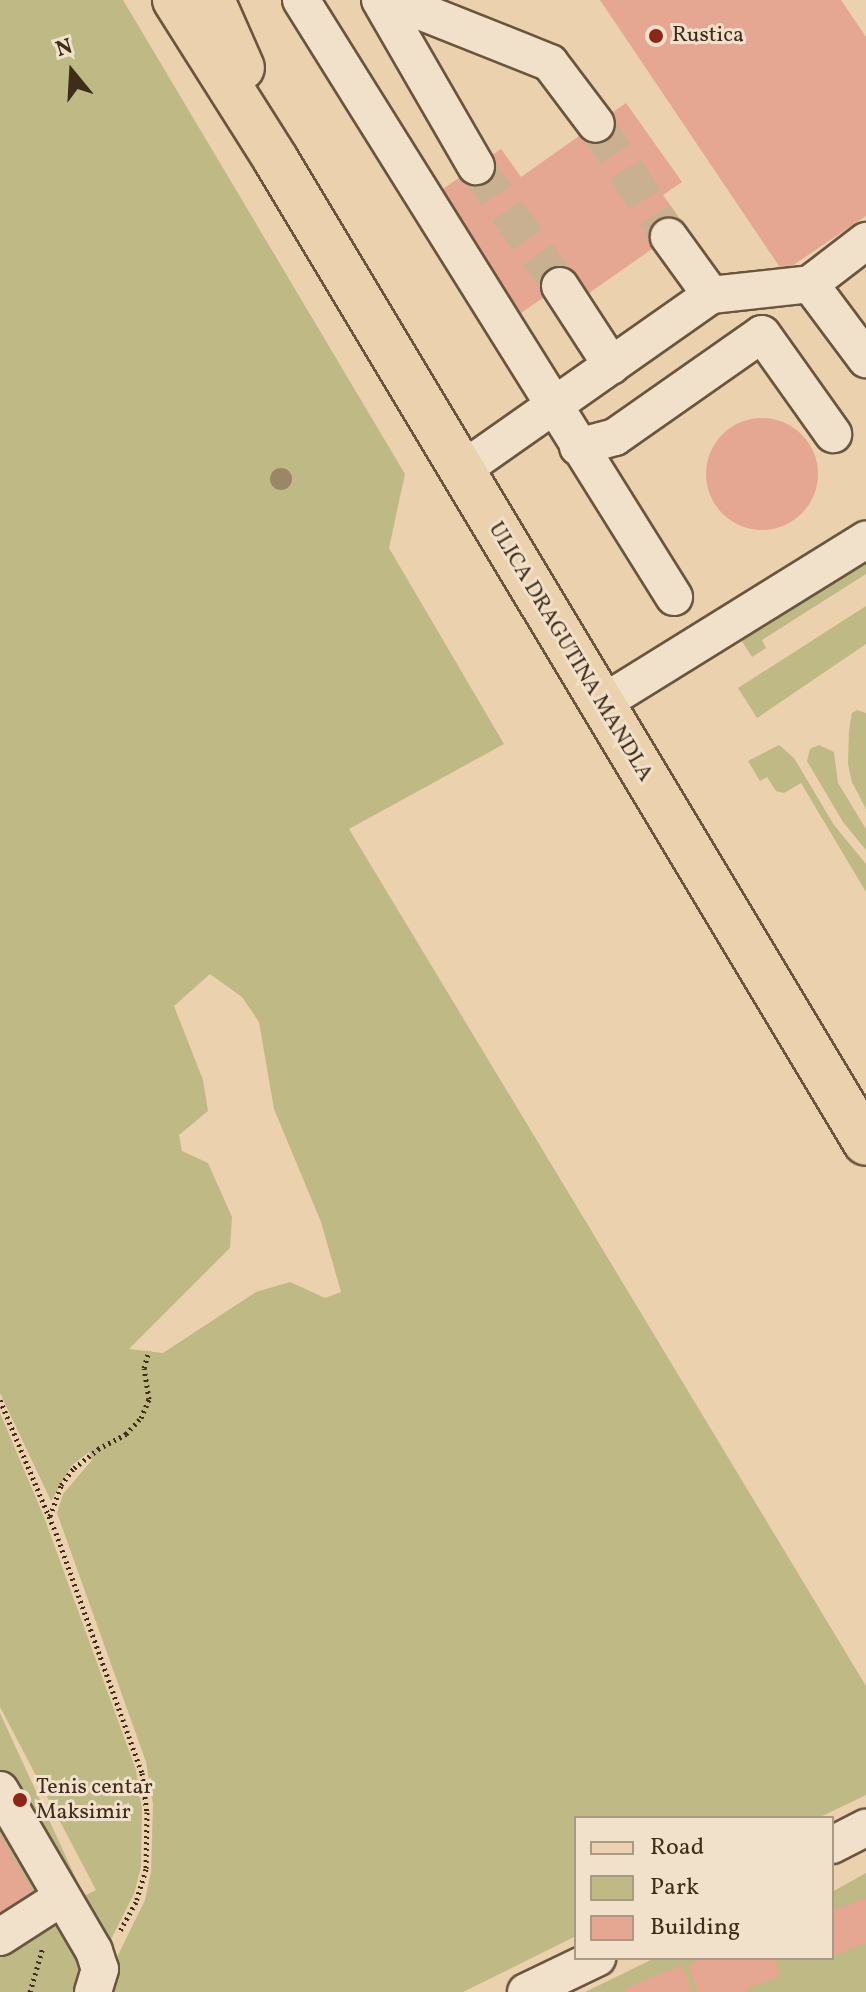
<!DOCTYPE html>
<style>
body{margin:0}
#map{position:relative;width:866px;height:1992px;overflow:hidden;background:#ebd1ad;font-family:Vollkorn,serif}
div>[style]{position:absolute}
.green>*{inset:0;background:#bfb985}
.building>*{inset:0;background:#e5a692}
.round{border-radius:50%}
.minor-tunnel>*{height:36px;margin-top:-18px;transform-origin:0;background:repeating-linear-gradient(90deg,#c9b090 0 36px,transparent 0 54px)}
.path>*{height:5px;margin-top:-2.5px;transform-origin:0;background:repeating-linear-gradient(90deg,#3f2c1a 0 2px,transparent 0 6px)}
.roads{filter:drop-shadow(2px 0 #6a553f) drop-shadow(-2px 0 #6a553f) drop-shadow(0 2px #6a553f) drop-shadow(0 -2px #6a553f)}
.minor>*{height:36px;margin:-18px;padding:0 18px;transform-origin:18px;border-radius:18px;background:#f2e1ca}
.major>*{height:44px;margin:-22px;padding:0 22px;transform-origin:22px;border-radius:22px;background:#ebd1ad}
.trees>*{width:22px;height:22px;margin:-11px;border-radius:50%;background:#9b8668}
.dots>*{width:22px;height:22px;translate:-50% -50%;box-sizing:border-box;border:4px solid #f2e1ca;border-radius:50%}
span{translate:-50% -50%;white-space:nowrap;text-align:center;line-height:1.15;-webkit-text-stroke:6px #f2e1ca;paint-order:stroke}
.poi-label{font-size:22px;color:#3f2c1a}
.left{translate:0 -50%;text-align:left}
.street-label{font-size:22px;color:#3f2c1a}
.legend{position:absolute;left:574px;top:1816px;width:260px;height:144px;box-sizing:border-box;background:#f2e1ca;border:2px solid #aa9984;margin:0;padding:10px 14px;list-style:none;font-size:24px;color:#3f2c1a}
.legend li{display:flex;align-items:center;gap:16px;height:40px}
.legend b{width:40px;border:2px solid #aa9984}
.north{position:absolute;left:32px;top:32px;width:80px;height:80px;-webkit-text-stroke:6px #f2e1ca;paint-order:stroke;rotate:342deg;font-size:22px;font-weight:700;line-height:32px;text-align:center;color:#3f2c1a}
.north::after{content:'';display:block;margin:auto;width:28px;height:36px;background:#3f2c1a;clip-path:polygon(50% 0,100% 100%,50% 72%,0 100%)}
</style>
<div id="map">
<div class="green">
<i style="clip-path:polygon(evenodd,0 0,123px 0,405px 474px,389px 548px,504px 744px,349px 829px,866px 1686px,866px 1795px,818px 1818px,576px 1818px,576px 1936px,463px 1992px,100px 1992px,145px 1900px,151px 1872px,153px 1804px,146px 1762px,57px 1513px,63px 1494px,92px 1460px,89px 1452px,72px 1465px,51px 1501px,0 1393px,0 0,210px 974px,242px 997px,259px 1022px,274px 1109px,321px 1222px,341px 1292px,325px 1298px,290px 1282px,256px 1292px,163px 1353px,129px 1349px,230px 1248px,232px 1217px,208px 1163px,182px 1151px,179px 1135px,208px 1111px,203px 1080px,174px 1006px,210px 974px)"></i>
<i style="clip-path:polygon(866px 557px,866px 574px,762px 640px,766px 648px,752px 657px,739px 637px)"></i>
<i style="clip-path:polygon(866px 606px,866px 644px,757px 718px,738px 688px)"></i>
<i style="clip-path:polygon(857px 710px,866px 713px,866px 809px,852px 782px,848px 764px,849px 730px,852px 713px)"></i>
<i style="clip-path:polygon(779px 745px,794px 758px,834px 825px,866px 864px,866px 892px,801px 783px,784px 793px,776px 791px,767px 777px,760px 781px,748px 761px)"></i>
<i style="clip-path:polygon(819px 745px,834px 752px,838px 783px,866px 829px,866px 850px,843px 822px,807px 761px,810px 749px)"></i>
<i style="clip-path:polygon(0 1413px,44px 1517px,136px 1770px,142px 1809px,141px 1867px,134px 1894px,105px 1951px,96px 1992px,0 1992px,0 1713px,84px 1896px,96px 1890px,0 1707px)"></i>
<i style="clip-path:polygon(866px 1873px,866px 1992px,585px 1992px,655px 1958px,832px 1958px,832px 1892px)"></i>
</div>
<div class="building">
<i style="clip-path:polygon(600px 0,841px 0,866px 37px,866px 216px,783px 272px)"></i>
<i style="clip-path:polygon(626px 103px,682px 182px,663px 195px,685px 226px,582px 298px,569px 280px,521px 313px,437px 193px,501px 149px,521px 177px)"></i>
<i class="round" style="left:706px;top:418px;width:112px;height:112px"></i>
<i style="clip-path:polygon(0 1834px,41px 1905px,0 1928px)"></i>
<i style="clip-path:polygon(866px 1898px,866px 1943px,832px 1956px,832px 1911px)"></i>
<i style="clip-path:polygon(704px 1958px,774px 1958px,781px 1976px,746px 1989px,748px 1992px,698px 1992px,688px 1965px)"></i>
<i style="clip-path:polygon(682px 1965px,693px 1992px,627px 1992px,626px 1988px)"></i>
</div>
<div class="minor-tunnel">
<i style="left:596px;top:124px;width:135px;rotate:57.1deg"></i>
<i style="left:476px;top:166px;width:146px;rotate:55deg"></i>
</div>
<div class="path">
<i style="left:0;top:1400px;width:144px;rotate:67.2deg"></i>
<i style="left:56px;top:1533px;width:255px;rotate:70.3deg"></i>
<i style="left:142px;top:1773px;width:39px;rotate:83deg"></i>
<i style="left:147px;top:1812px;width:57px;rotate:91deg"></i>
<i style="left:146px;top:1869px;width:34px;rotate:107deg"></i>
<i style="left:136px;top:1902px;width:35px;rotate:119deg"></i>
<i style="left:50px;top:1516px;width:33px;rotate:-70deg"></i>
<i style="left:61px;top:1485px;width:21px;rotate:-53deg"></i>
<i style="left:74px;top:1468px;width:31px;rotate:-38deg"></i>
<i style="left:98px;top:1449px;width:32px;rotate:-28deg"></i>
<i style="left:126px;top:1434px;width:22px;rotate:-47deg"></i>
<i style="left:141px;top:1418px;width:21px;rotate:-67deg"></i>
<i style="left:149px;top:1399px;width:31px;rotate:-99deg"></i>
<i style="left:144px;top:1368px;width:18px;rotate:-74deg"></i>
<i style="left:30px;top:1992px;width:47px;rotate:-73.9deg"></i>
</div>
<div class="roads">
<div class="minor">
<i style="left:301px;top:0;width:704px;rotate:58deg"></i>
<i style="left:380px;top:0;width:192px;rotate:60deg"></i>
<i style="left:392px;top:0;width:170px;rotate:21.7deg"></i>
<i style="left:550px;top:63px;width:76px;rotate:53deg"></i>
<i style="left:810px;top:284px;width:94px;rotate:53.3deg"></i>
<i style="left:560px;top:286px;width:95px;rotate:57deg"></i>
<i style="left:711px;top:295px;width:100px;rotate:-6.3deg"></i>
<i style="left:810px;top:284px;width:71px;rotate:-37.5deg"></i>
<i style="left:578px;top:447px;width:38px;rotate:-15deg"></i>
<i style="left:615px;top:437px;width:179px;rotate:-35deg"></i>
<i style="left:762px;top:334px;width:123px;rotate:54.6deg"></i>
<i style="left:462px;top:470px;width:304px;rotate:-35.1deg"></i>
<i style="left:711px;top:295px;width:72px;rotate:-125.9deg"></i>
<i style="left:601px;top:704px;width:312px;rotate:-31.8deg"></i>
<i style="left:0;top:1790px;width:186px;rotate:59.7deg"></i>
<i style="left:94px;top:1951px;width:19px;rotate:72deg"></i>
<i style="left:100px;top:1969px;width:24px;rotate:107deg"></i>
<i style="left:832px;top:1845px;width:38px;rotate:-27deg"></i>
<i style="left:0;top:1937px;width:72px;rotate:-32.6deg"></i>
<i style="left:526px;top:1992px;width:79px;rotate:-25.6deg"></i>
</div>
<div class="major">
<i style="left:175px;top:0;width:189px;rotate:57.7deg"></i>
<i style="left:276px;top:160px;width:1146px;rotate:59.03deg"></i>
<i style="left:212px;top:0;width:74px;rotate:66.2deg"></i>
</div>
</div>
<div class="trees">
<i style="left:281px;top:479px"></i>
</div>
<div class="dots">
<i style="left:656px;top:36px;background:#8f2418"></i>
<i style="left:20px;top:1800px;background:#8f2418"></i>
</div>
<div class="poi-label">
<span class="left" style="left:672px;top:36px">Rustica</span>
<span class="left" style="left:36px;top:1800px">Tenis centar<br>Maksimir</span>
</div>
<div class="street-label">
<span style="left:570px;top:652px;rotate:59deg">ULICA DRAGUTINA MANDLA</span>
</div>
<ul class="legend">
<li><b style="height:10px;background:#ebd1ad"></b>Road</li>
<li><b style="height:22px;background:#bfb985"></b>Park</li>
<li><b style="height:22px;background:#e5a692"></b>Building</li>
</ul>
<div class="north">N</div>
</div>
